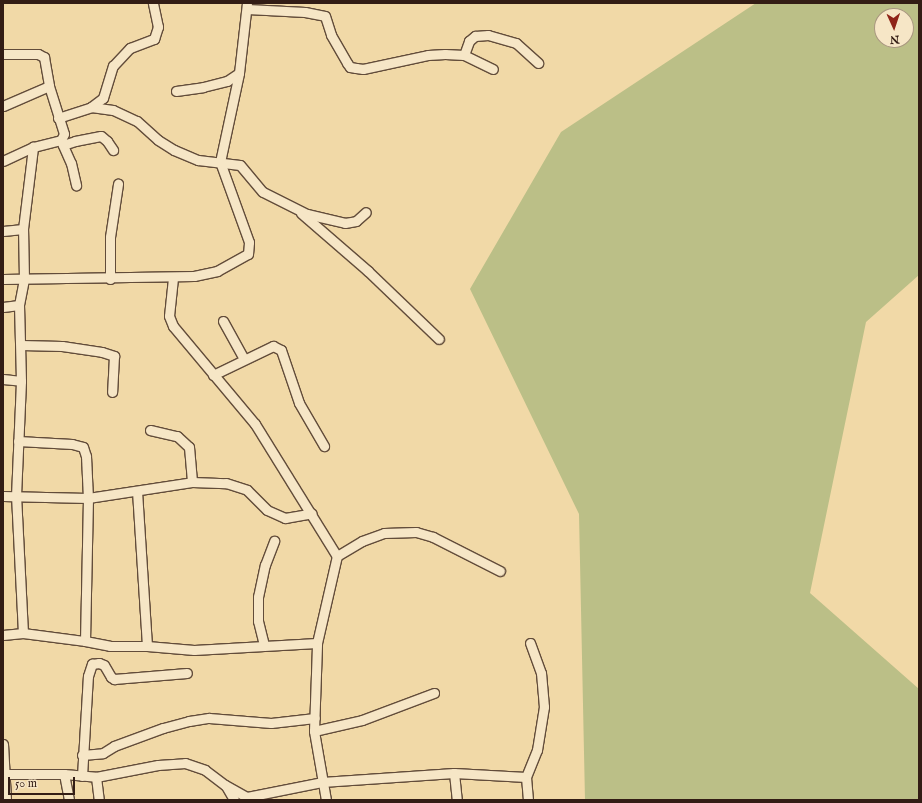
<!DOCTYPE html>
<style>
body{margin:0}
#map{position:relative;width:922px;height:803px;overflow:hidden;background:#f1d9a7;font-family:"IM FELL English",serif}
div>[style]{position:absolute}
.green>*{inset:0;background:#bbbf87}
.roads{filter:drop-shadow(1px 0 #624c3a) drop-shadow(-1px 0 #624c3a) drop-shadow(0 1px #624c3a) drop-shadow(0 -1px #624c3a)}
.minor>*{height:9px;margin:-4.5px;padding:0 4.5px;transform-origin:4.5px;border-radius:4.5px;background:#f6e6c6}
span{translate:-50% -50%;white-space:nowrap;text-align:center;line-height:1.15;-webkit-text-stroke:3px #f6e6c6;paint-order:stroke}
.frame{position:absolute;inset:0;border:4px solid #331d15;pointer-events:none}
.north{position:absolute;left:874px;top:8px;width:40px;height:40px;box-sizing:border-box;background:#f6e6c6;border:1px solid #a8967f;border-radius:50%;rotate:177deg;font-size:11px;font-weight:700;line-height:16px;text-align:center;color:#331d15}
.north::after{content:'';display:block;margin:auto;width:14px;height:18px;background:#8f2418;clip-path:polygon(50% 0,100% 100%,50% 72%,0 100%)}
.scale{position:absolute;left:8px;top:777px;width:67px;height:18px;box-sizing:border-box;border:2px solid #331d15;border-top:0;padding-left:5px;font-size:12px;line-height:14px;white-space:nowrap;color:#331d15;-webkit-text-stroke:3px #f6e6c6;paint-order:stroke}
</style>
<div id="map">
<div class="green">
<i style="clip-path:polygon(evenodd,756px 3px,919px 3px,919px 275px,866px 322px,810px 593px,919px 689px,919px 800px,585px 800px,579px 514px,470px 289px,561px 132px,756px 3px,882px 16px,906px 16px,906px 40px,882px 40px,882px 16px)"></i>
</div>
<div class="roads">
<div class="minor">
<i style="left:247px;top:9px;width:58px;rotate:3deg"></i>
<i style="left:305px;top:12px;width:20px;rotate:11deg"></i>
<i style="left:325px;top:16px;width:20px;rotate:72deg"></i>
<i style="left:331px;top:35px;width:32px;rotate:60deg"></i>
<i style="left:347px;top:63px;width:5px;rotate:53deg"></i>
<i style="left:350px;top:67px;width:6px;rotate:9deg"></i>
<i style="left:356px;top:68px;width:7px;rotate:8deg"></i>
<i style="left:363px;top:69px;width:66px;rotate:-12.2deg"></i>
<i style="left:428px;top:55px;width:17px;rotate:-3deg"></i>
<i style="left:445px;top:54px;width:19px;rotate:3deg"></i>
<i style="left:464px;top:55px;width:32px;rotate:26deg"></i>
<i style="left:3px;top:54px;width:35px"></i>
<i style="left:38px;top:54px;width:7px;rotate:27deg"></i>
<i style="left:44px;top:57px;width:29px;rotate:80deg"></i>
<i style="left:49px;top:86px;width:50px;rotate:72.6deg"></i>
<i style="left:64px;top:134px;width:7px;rotate:117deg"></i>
<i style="left:61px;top:140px;width:29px;rotate:166deg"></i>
<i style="left:33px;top:147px;width:33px;rotate:155deg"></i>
<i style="left:464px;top:55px;width:15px;rotate:-70deg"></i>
<i style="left:469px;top:41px;width:8px;rotate:-40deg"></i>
<i style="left:475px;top:36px;width:13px;rotate:-4deg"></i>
<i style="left:488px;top:35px;width:29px;rotate:16deg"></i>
<i style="left:516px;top:43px;width:30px;rotate:42deg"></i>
<i style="left:176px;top:91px;width:27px;rotate:-8deg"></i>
<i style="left:203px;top:87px;width:25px;rotate:-14deg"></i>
<i style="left:227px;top:81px;width:14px;rotate:-34deg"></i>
<i style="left:3px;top:106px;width:50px;rotate:-23.5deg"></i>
<i style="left:91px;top:107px;width:22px;rotate:8deg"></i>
<i style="left:113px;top:110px;width:26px;rotate:25deg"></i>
<i style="left:137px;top:121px;width:28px;rotate:42deg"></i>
<i style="left:158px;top:140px;width:19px;rotate:32deg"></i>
<i style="left:174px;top:150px;width:26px;rotate:23deg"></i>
<i style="left:198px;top:160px;width:42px;rotate:6.8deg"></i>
<i style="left:240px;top:165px;width:35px;rotate:50deg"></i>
<i style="left:263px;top:192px;width:49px;rotate:26.6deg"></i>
<i style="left:307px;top:214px;width:39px;rotate:13deg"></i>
<i style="left:345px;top:223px;width:11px;rotate:-10deg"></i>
<i style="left:356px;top:221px;width:13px;rotate:-42deg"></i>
<i style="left:58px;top:118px;width:35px;rotate:-18deg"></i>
<i style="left:91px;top:107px;width:15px;rotate:-37deg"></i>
<i style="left:103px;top:98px;width:34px;rotate:-73deg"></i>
<i style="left:113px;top:66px;width:25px;rotate:-47deg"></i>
<i style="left:130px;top:48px;width:26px;rotate:-21deg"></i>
<i style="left:154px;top:39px;width:13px;rotate:-72deg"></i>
<i style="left:158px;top:27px;width:25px;rotate:-102deg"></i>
<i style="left:61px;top:141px;width:24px;rotate:66deg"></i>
<i style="left:71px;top:163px;width:23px;rotate:77deg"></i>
<i style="left:63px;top:145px;width:13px;rotate:-18deg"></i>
<i style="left:75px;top:141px;width:26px;rotate:-11deg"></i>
<i style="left:101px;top:136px;width:8px;rotate:40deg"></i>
<i style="left:107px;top:141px;width:11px;rotate:56deg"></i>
<i style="left:301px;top:213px;width:89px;rotate:40.9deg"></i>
<i style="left:368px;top:271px;width:98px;rotate:43.8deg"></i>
<i style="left:3px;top:231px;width:20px;rotate:-6deg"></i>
<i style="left:173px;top:278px;width:38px;rotate:96deg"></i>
<i style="left:169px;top:316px;width:11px;rotate:68deg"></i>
<i style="left:173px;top:326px;width:128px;rotate:50.1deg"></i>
<i style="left:255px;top:424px;width:155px;rotate:58.2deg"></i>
<i style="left:3px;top:279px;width:191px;rotate:-0.9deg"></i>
<i style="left:194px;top:276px;width:24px;rotate:-12deg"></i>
<i style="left:217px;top:271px;width:35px;rotate:-29deg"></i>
<i style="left:248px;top:254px;width:12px;rotate:-85deg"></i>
<i style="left:249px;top:242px;width:85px;rotate:-109.9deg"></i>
<i style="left:220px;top:162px;width:91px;rotate:-77.9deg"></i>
<i style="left:239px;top:73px;width:70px;rotate:-83.5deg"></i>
<i style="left:110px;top:279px;width:42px;rotate:-90deg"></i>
<i style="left:110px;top:237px;width:54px;rotate:-81.4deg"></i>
<i style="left:3px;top:307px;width:16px;rotate:-7deg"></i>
<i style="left:223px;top:321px;width:43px;rotate:61.1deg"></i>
<i style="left:21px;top:345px;width:41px;rotate:1.4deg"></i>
<i style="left:62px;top:346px;width:40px;rotate:8.5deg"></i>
<i style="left:102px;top:352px;width:13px;rotate:18deg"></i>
<i style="left:114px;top:356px;width:36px;rotate:93deg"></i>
<i style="left:213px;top:375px;width:67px;rotate:-25.8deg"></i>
<i style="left:273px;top:346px;width:9px;rotate:27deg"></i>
<i style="left:281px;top:350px;width:56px;rotate:71.2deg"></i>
<i style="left:299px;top:403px;width:50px;rotate:59.8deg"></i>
<i style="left:3px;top:379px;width:18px;rotate:6deg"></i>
<i style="left:150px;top:430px;width:28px;rotate:13deg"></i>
<i style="left:177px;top:436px;width:16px;rotate:43deg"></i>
<i style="left:189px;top:447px;width:35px;rotate:85deg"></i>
<i style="left:18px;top:441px;width:54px;rotate:3.2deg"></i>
<i style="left:72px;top:444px;width:11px;rotate:15deg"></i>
<i style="left:83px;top:447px;width:9px;rotate:72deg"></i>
<i style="left:86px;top:456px;width:42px;rotate:87.3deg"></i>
<i style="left:88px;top:498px;width:143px;rotate:91.2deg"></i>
<i style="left:137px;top:491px;width:155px;rotate:86.3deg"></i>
<i style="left:3px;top:496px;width:85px;rotate:1.3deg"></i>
<i style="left:88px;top:498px;width:105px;rotate:-8.7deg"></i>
<i style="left:192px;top:482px;width:34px;rotate:2deg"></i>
<i style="left:226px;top:483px;width:22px;rotate:18deg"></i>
<i style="left:247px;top:490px;width:28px;rotate:45deg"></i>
<i style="left:267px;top:510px;width:20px;rotate:24deg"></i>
<i style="left:285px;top:518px;width:27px;rotate:-10deg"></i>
<i style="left:23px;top:633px;width:137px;rotate:-92.9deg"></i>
<i style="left:16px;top:496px;width:115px;rotate:-87.5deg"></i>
<i style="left:21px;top:381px;width:76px;rotate:-91.5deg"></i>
<i style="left:19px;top:305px;width:26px;rotate:-79deg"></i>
<i style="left:24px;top:279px;width:50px;rotate:-91.1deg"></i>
<i style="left:23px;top:229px;width:83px;rotate:-83deg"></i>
<i style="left:3px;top:635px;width:20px;rotate:-6deg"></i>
<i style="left:23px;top:633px;width:63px;rotate:7.4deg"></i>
<i style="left:85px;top:641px;width:25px;rotate:11deg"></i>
<i style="left:110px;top:646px;width:37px"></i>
<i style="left:147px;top:646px;width:47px;rotate:4.9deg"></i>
<i style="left:194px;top:650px;width:123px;rotate:-3.3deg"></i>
<i style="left:264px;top:645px;width:25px;rotate:-104deg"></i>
<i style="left:258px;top:621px;width:24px;rotate:-90deg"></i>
<i style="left:258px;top:597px;width:33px;rotate:-78deg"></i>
<i style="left:265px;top:565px;width:26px;rotate:-69deg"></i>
<i style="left:314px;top:731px;width:49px;rotate:-12.9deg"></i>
<i style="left:362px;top:720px;width:77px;rotate:-20.6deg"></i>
<i style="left:3px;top:744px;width:56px;rotate:86.9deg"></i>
<i style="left:82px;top:755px;width:21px;rotate:-5deg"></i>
<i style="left:103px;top:753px;width:13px;rotate:-32deg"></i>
<i style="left:114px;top:746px;width:52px;rotate:-20.2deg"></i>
<i style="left:163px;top:728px;width:27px;rotate:-15deg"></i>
<i style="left:189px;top:721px;width:20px;rotate:-9deg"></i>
<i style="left:209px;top:718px;width:62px;rotate:4.6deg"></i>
<i style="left:271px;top:723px;width:44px;rotate:-6.5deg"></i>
<i style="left:454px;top:773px;width:27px;rotate:84deg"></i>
<i style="left:3px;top:774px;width:61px"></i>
<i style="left:64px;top:774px;width:32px;rotate:5deg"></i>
<i style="left:96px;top:777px;width:63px;rotate:-11deg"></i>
<i style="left:158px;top:765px;width:27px;rotate:-4deg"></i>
<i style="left:185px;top:763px;width:21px;rotate:19deg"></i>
<i style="left:205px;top:770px;width:25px;rotate:37deg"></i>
<i style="left:225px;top:785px;width:25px;rotate:29deg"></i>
<i style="left:247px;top:797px;width:76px;rotate:-11.3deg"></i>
<i style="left:322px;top:782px;width:132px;rotate:-3.9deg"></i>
<i style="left:454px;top:773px;width:72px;rotate:3.2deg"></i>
<i style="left:64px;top:774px;width:26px;rotate:79deg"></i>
<i style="left:82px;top:776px;width:100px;rotate:-86.6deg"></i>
<i style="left:88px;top:676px;width:13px;rotate:-72deg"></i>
<i style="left:92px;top:664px;width:7px;rotate:-8deg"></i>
<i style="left:99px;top:663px;width:5px;rotate:22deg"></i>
<i style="left:104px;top:665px;width:14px;rotate:60deg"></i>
<i style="left:111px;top:677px;width:4px;rotate:34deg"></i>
<i style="left:114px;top:679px;width:73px;rotate:-4.7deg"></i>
<i style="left:96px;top:777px;width:23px;rotate:83deg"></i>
<i style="left:226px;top:786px;width:16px;rotate:60deg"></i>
<i style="left:326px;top:800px;width:70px;rotate:-99.9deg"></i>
<i style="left:314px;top:731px;width:88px;rotate:-88deg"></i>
<i style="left:317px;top:643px;width:89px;rotate:-77.1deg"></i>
<i style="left:337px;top:556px;width:29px;rotate:-31deg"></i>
<i style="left:362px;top:541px;width:23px;rotate:-20deg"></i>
<i style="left:384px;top:533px;width:32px;rotate:-2deg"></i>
<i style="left:416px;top:532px;width:18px;rotate:16deg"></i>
<i style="left:433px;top:537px;width:75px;rotate:26.9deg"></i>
<i style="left:528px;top:800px;width:23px;rotate:-95deg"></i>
<i style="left:526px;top:777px;width:29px;rotate:-68deg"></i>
<i style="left:537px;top:750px;width:44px;rotate:-80.8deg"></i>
<i style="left:544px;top:707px;width:34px;rotate:-95deg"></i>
<i style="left:541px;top:673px;width:32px;rotate:-110deg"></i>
</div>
</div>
<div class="frame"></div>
<div class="north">N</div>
<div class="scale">50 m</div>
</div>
